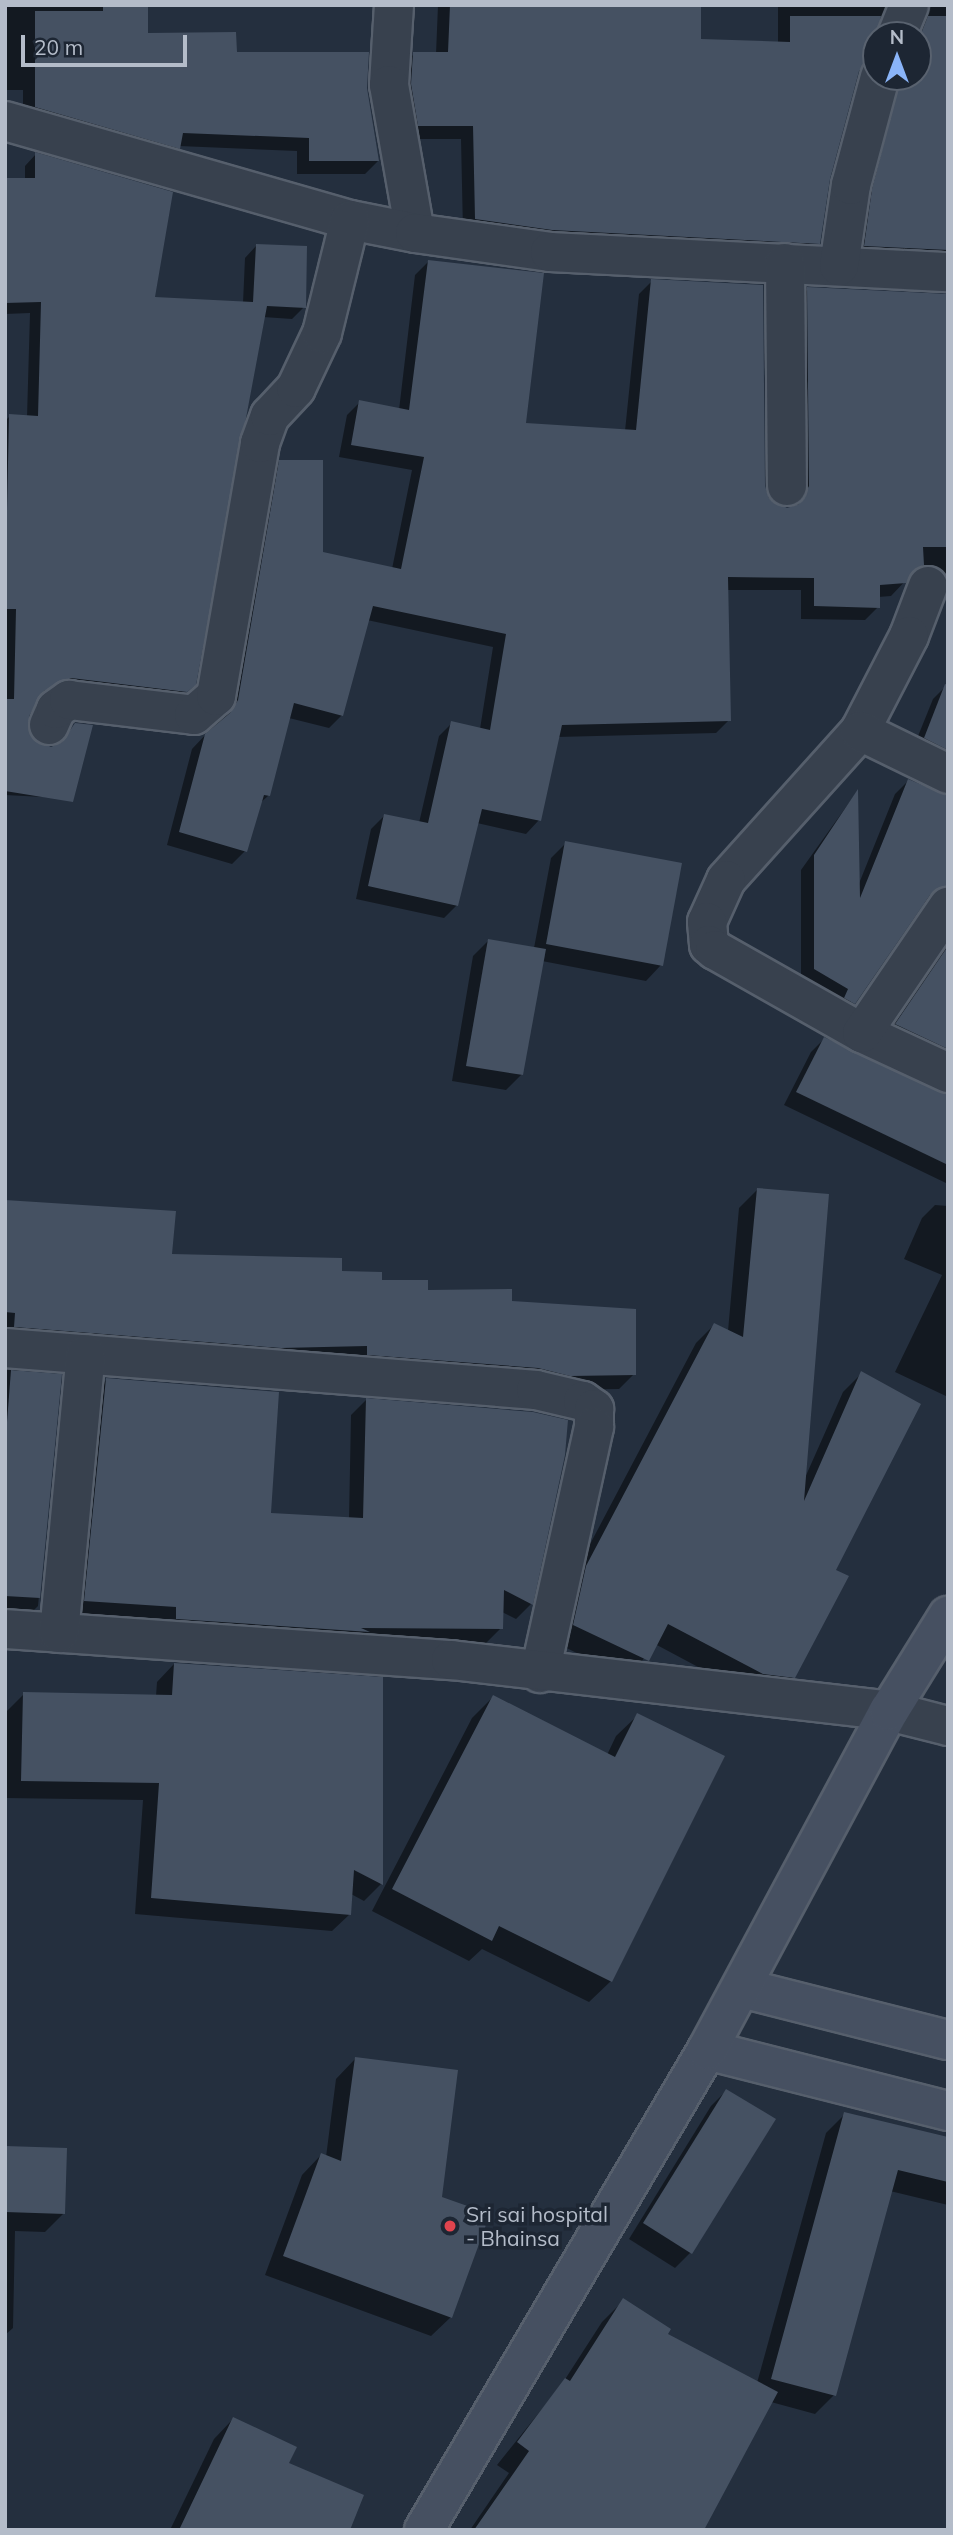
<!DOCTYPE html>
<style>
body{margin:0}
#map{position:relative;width:953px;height:2535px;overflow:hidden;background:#242f3e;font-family:Mulish,sans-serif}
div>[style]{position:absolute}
.shadow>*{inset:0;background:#0007}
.building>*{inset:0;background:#455162}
.roads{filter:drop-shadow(2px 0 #565f6c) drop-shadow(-2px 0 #565f6c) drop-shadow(0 2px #565f6c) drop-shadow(0 -2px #565f6c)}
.street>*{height:38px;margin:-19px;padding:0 19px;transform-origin:19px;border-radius:19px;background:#38414e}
.secondary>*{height:38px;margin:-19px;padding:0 19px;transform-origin:19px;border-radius:19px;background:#465061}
.dots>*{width:19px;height:19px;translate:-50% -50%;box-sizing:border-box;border:4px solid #1d2633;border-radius:50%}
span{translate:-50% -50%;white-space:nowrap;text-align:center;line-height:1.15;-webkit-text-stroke:7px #1d2633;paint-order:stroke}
.poi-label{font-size:21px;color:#b4bcc9}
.left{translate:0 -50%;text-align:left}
.frame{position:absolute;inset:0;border:7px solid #b4bcc9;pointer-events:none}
.north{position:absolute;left:862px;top:21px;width:70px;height:70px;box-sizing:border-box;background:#1d2633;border:2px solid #59626f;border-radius:50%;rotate:0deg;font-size:19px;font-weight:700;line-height:28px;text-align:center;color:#b4bcc9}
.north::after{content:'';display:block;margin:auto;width:24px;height:32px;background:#8ab4f8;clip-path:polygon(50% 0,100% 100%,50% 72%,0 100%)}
.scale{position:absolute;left:21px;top:35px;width:166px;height:32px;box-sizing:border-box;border:4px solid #b4bcc9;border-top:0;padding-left:9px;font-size:21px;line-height:24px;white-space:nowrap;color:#b4bcc9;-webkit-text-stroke:5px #1d2633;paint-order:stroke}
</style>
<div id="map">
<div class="shadow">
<i style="clip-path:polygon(5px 5px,146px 5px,146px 35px,366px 89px,378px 161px,365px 174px,297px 174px,297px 151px,179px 146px,166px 161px,23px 120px,23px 90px,5px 90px)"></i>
<i style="clip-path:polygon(438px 5px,699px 5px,699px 41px,778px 43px,778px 5px,887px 5px,873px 37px,876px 72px,857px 71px,828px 179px,819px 243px,805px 256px,463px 232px,461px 139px,406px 139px,401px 67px,414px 54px,436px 54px)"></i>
<i style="clip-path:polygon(910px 5px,946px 5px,948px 12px,948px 270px,852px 258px,884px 77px,918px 77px,918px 35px,912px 35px)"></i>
<i style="clip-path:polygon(36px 154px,153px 299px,243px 303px,245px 258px,256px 246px,304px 307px,292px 319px,263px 317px,194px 684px,182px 696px,58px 689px,37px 699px,27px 716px,29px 739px,51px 749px,75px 725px,63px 798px,5px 795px,5px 421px,10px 416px,27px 417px,30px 313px,5px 314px,5px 180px,25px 179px,25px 166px)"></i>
<i style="clip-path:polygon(428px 262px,524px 425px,625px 431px,639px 294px,652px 281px,775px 506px,787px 510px,793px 506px,795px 302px,808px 289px,948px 296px,948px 592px,936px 593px,923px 578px,909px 577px,891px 596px,878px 597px,878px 607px,865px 620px,801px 619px,801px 590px,727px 590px,729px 720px,716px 733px,557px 737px,539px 820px,526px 834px,477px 823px,457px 905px,444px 918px,356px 899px,371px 829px,384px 816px,419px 823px,439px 736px,452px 723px,480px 729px,493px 647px,367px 620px,342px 715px,329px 728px,289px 718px,268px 796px,259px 804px,245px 851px,232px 864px,167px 845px,192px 749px,225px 714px,267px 475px,280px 462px,322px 554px,392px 569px,412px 470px,339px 457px,347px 415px,360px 402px,399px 410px,415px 275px)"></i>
<i style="clip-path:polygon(946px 686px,948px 686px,948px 771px,912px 751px,933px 699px)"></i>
<i style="clip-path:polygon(908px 781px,948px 797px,948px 905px,935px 897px,922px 904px,841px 1016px,801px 982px,801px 870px,856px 793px,858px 886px,895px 794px)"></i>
<i style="clip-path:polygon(566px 843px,661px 965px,646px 981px,542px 961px,522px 1074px,506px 1090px,452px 1081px,473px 956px,489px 940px,534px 948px,551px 858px)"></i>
<i style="clip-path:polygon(948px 943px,948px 1069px,883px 1037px)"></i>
<i style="clip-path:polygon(824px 1039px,938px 1095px,948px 1094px,948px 1184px,784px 1105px,811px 1052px)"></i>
<i style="clip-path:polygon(757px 1190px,804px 1480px,843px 1392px,861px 1374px,834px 1571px,793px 1677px,775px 1695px,745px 1692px,655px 1644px,629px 1678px,556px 1643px,568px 1586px,696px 1343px,714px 1325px,728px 1331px,739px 1208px)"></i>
<i style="clip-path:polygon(5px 1202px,174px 1212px,171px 1256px,340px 1272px,426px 1292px,510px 1303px,634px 1374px,619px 1389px,555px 1390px,5px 1344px)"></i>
<i style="clip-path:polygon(935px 1205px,948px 1206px,948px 1397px,895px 1372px,942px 1275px,904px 1259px,922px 1218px)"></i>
<i style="clip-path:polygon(5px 1369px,60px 1376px,38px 1606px,23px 1621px,5px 1620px)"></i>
<i style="clip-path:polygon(106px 1380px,270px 1515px,349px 1519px,351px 1415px,366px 1400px,564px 1455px,531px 1604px,516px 1619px,502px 1612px,501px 1628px,486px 1643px,358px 1642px,70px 1616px,91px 1395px)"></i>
<i style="clip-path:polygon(174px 1664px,381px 1884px,364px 1901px,351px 1894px,350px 1914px,332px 1931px,135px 1914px,143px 1800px,5px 1798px,7px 1711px,24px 1694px,156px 1696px,157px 1682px)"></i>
<i style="clip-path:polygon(493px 1697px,607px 1755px,616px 1736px,638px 1715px,611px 1981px,589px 2002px,482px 1949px,469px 1961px,372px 1911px,472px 1718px)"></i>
<i style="clip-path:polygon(355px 2059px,440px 2198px,451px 2317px,431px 2336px,265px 2275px,302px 2175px,321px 2155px,326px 2157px,336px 2079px)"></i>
<i style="clip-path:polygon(726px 2091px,690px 2253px,675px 2268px,629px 2239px,711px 2106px)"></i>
<i style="clip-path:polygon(845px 2114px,948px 2139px,948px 2205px,890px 2191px,834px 2395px,815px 2414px,771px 2402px,559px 2530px,470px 2530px,509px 2473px,497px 2465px,562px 2384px,602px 2322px,624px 2300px,665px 2334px,757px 2383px,826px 2133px)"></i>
<i style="clip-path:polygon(5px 2147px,64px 2213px,45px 2232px,15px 2231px,13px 2328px,5px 2335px)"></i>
<i style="clip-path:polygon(233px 2419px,287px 2464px,348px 2530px,170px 2530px,214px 2439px)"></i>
</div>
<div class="building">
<i style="clip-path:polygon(103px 5px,148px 5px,148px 33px,236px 32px,237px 52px,369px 52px,367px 88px,379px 161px,309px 161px,309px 138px,183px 133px,180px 149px,35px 107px,35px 11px,103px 11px)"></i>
<i style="clip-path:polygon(450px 5px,701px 5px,701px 39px,790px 42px,790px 16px,881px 16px,876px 56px,859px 71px,830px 179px,820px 244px,552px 230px,475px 219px,473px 126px,418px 126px,411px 84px,413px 52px,448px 52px)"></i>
<i style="clip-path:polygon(928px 16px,948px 16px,948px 250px,864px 246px,872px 189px,901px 77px,918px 77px,918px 41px)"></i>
<i style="clip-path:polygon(35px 152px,173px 192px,155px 297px,253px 302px,256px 244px,307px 246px,306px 308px,267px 306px,196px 685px,187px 692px,71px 678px,44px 691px,29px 716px,31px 737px,51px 747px,62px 742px,75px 723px,93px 725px,73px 802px,5px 791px,5px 699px,14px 699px,16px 609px,5px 609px,9px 414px,38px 416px,41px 302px,5px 303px,5px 178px,35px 178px)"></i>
<i style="clip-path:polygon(428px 260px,544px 273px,526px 423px,636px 430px,651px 279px,763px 285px,765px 486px,769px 498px,787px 508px,799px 504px,809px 486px,807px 287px,948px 294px,948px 547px,923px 547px,924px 565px,914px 570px,906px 583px,880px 585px,880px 608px,814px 606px,814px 578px,728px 577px,731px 721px,562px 725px,541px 821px,482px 809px,458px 906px,368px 886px,384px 814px,428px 823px,451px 721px,490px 730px,506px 634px,373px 606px,343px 716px,294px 703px,270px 796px,264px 795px,247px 852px,179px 832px,205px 734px,230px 713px,238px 700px,279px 460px,323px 460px,323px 552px,401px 569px,424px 457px,351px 445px,359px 400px,409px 410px)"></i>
<i style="clip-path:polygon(945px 684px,948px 685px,948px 750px,924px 738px)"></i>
<i style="clip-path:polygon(908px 779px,948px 796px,948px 885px,930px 895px,855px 1004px,844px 998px,848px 989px,814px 969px,814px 855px,858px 789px,860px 898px)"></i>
<i style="clip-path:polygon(565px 841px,682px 863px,663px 966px,546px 944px)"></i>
<i style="clip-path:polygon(488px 939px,546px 949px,523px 1075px,466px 1066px)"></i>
<i style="clip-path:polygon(948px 946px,948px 1049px,895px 1024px)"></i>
<i style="clip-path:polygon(824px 1037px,948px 1095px,948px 1165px,796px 1092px)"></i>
<i style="clip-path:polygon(757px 1188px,829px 1194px,804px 1501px,861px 1371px,921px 1404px,836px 1570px,849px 1576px,795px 1678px,763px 1674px,668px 1624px,649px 1661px,573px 1625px,586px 1566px,714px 1323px,743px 1337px)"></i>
<i style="clip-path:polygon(5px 1200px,176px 1211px,172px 1254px,342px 1258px,342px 1271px,382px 1272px,382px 1280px,428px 1280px,428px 1290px,512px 1289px,512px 1301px,636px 1309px,636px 1375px,570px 1376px,538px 1368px,367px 1355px,367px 1346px,281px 1348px,14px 1327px,15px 1313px,5px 1312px)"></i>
<i style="clip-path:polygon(11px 1370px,62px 1374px,40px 1598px,5px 1596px,5px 1448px)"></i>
<i style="clip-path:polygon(106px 1378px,279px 1392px,271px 1513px,363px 1518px,366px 1398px,533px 1412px,568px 1420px,565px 1455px,533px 1605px,504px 1590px,503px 1629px,361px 1628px,370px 1632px,176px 1619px,176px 1607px,84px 1601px)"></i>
<i style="clip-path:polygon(174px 1663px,383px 1677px,383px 1885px,354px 1870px,351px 1915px,151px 1898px,159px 1783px,21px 1781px,23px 1692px,172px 1695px)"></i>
<i style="clip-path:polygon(493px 1695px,615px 1757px,637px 1713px,725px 1756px,612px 1982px,499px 1926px,492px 1941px,392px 1889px)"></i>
<i style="clip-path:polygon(355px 2057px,458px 2070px,442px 2197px,490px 2214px,452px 2318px,283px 2256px,321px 2153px,341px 2161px)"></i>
<i style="clip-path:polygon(726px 2089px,776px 2119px,692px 2254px,643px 2223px)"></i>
<i style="clip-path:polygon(844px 2112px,948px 2137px,948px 2182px,898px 2170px,836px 2396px,771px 2379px)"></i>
<i style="clip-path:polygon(5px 2146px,67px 2148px,65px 2214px,5px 2212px)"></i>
<i style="clip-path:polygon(623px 2298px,671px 2329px,668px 2334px,778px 2392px,704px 2530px,474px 2530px,529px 2451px,517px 2442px,565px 2378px,570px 2381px)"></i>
<i style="clip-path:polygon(233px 2417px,297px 2447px,289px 2463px,364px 2495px,350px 2530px,179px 2530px)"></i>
</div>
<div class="roads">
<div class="street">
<i style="left:394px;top:5px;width:80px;rotate:93.6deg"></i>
<i style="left:389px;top:85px;width:150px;rotate:80deg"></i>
<i style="left:897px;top:35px;width:32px;rotate:-68deg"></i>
<i style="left:5px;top:121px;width:359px;rotate:16deg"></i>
<i style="left:350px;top:220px;width:66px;rotate:11.3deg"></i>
<i style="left:415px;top:233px;width:136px;rotate:8deg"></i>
<i style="left:550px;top:252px;width:399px;rotate:2.9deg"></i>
<i style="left:785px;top:263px;width:223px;rotate:89.5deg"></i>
<i style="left:839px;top:266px;width:82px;rotate:-81.6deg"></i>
<i style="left:851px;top:185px;width:112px;rotate:-75deg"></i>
<i style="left:928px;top:586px;width:53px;rotate:110.8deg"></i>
<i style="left:909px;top:636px;width:107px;rotate:117.3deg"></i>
<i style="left:860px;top:731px;width:200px;rotate:132deg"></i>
<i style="left:726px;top:880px;width:46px;rotate:114.3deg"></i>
<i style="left:707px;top:922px;width:23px;rotate:85deg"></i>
<i style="left:709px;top:945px;width:8px;rotate:40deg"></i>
<i style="left:715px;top:950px;width:169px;rotate:29.5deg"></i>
<i style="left:862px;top:1033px;width:95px;rotate:24.9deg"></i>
<i style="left:49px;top:725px;width:17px;rotate:-66deg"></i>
<i style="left:56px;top:709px;width:16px;rotate:-35deg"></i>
<i style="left:69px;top:700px;width:126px;rotate:6.8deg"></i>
<i style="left:194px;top:715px;width:29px;rotate:-41deg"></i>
<i style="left:216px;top:696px;width:257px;rotate:-80.1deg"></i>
<i style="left:260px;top:443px;width:29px;rotate:-70deg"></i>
<i style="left:270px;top:416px;width:38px;rotate:-47deg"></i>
<i style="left:296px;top:388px;width:61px;rotate:-64.7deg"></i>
<i style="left:322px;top:333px;width:116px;rotate:-76.1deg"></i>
<i style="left:860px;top:731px;width:98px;rotate:26deg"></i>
<i style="left:862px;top:1033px;width:153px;rotate:-55.7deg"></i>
<i style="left:5px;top:1348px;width:533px;rotate:4.52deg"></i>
<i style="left:536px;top:1390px;width:48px;rotate:13.2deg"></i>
<i style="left:583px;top:1401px;width:14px;rotate:36deg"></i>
<i style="left:594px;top:1409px;width:18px;rotate:90deg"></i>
<i style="left:594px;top:1427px;width:252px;rotate:102.4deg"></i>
<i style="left:5px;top:1629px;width:447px;rotate:4deg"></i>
<i style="left:451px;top:1660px;width:441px;rotate:6.6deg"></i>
<i style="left:889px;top:1711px;width:61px;rotate:14.3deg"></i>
<i style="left:59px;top:1633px;width:280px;rotate:-84.5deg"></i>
</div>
<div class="secondary">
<i style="left:742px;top:1988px;width:212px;rotate:14.2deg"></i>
<i style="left:707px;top:2050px;width:249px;rotate:14.2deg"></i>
<i style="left:424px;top:2530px;width:557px;rotate:-59.48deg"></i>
<i style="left:707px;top:2050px;width:385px;rotate:-61.8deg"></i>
<i style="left:889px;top:1711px;width:112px;rotate:-58.2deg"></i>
</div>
</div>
<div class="dots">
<i style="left:450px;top:2226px;background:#e0444e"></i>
</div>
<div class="poi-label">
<span class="left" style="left:466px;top:2226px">Sri sai hospital<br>- Bhainsa</span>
</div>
<div class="frame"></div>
<div class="north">N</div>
<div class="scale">20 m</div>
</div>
